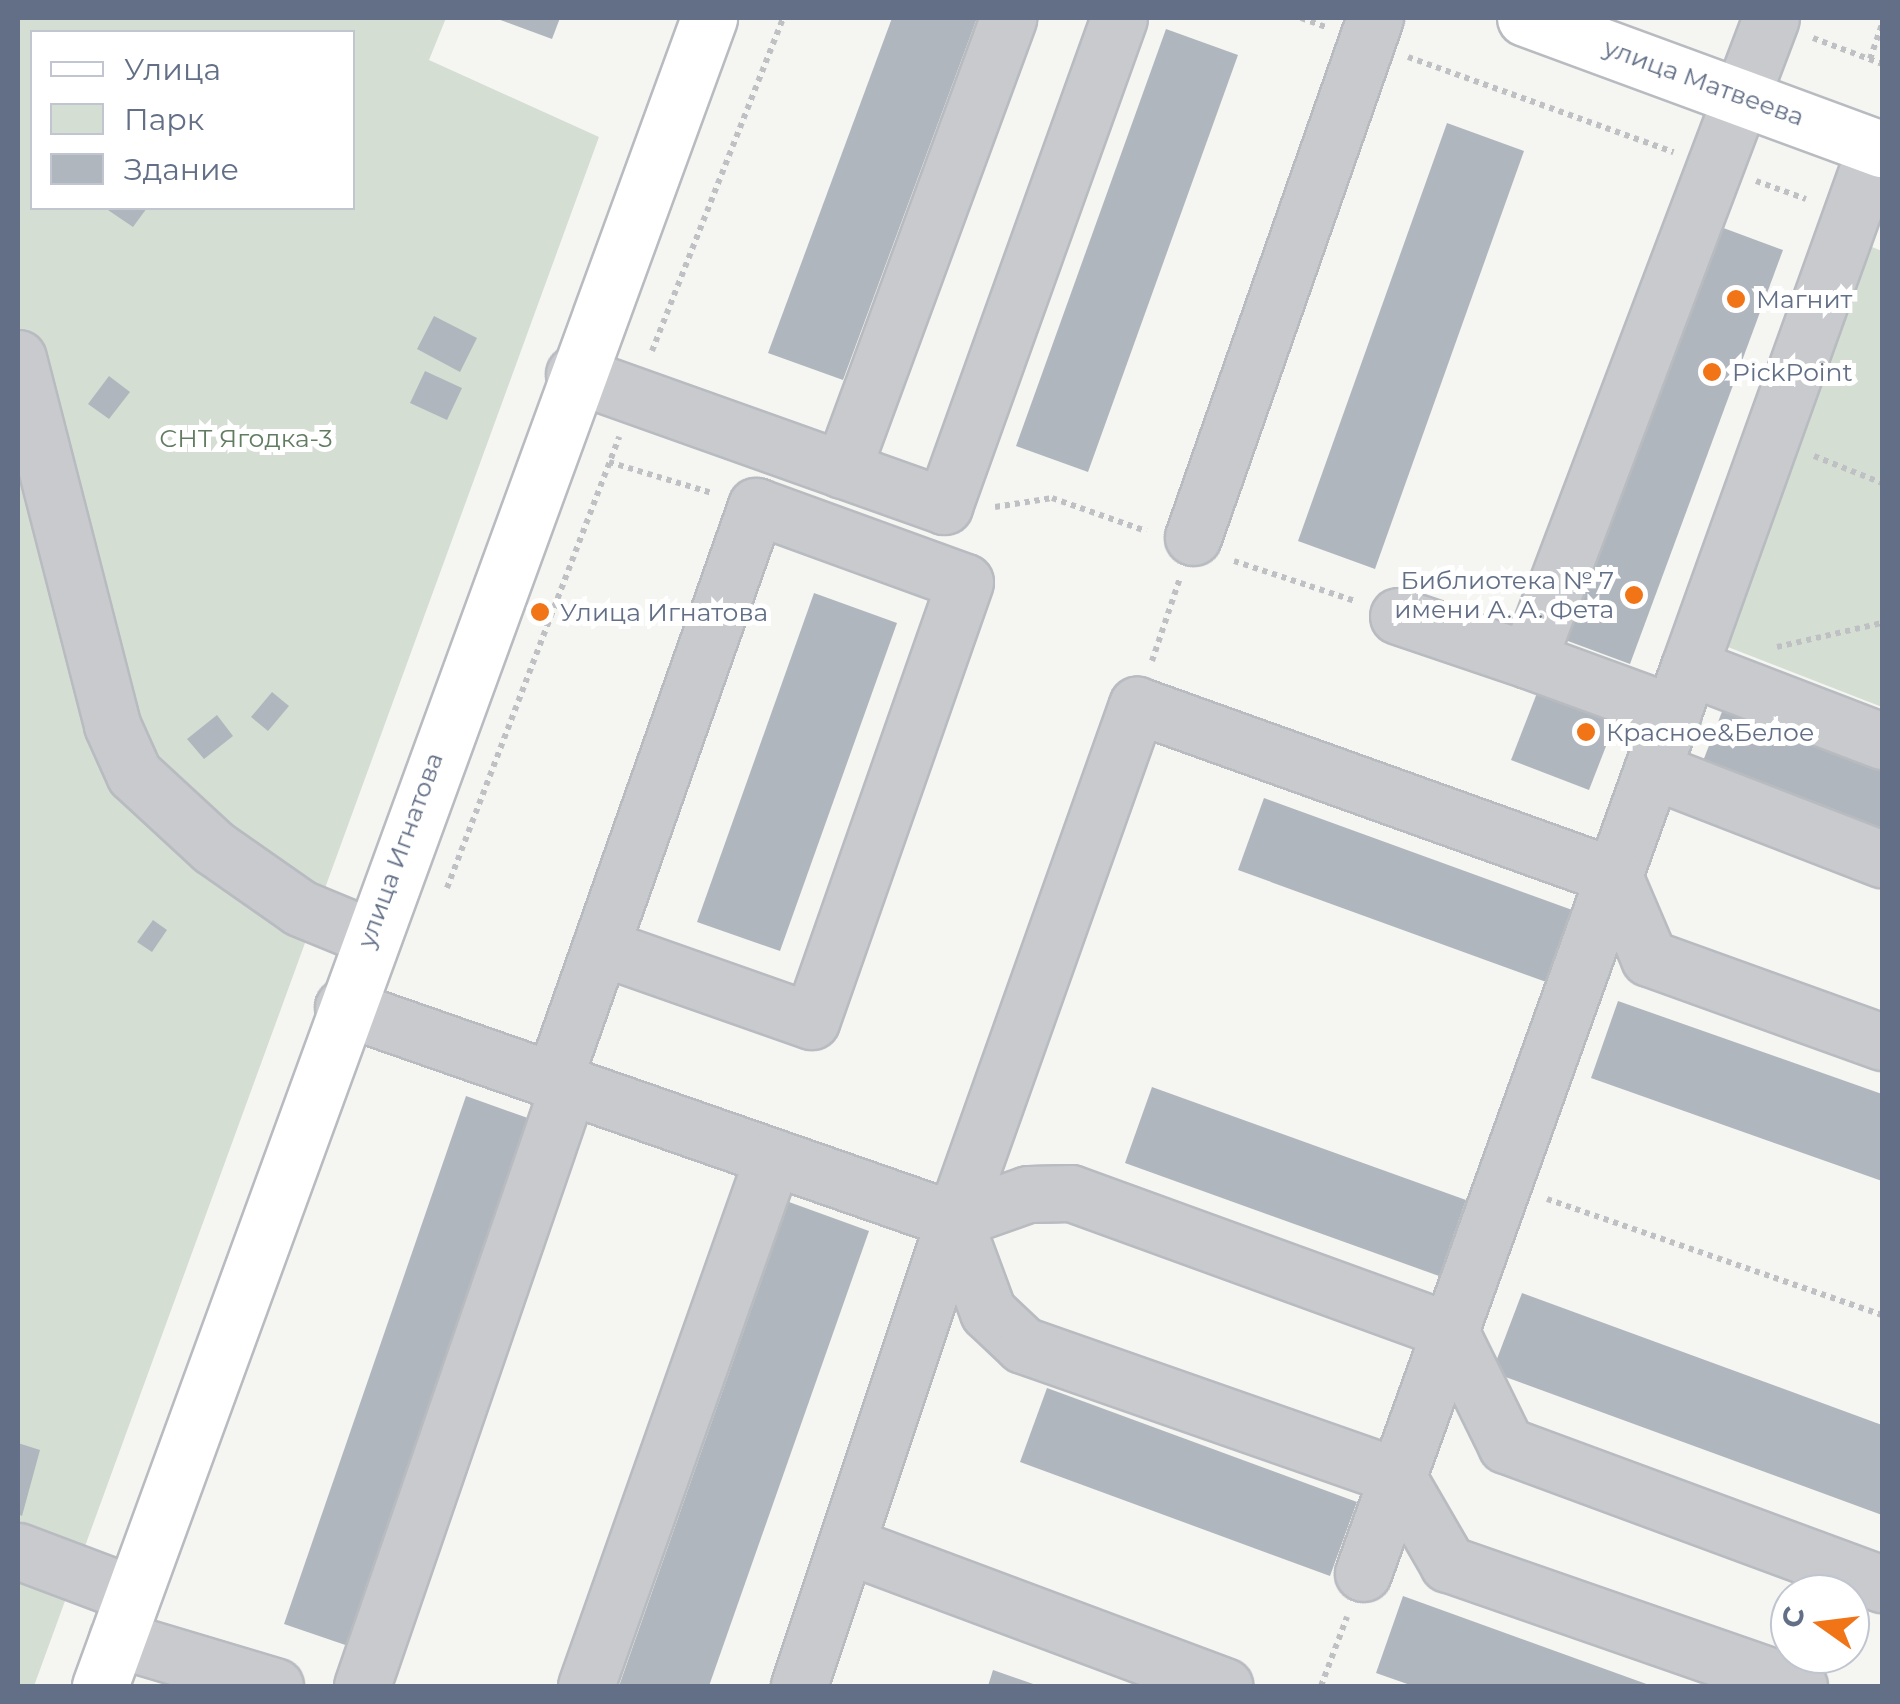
<!DOCTYPE html>
<meta charset="utf-8">
<style>
body{margin:0}
#map{position:relative;width:1900px;height:1704px;overflow:hidden;background:#f5f6f2;font-family:Montserrat,sans-serif}
div>[style]{position:absolute}
.green>*{inset:0;background:#d5ded3}
.building>*{inset:0;background:#b0b6bd}
.path>*{height:6px;margin-top:-3px;transform-origin:0;background:repeating-linear-gradient(90deg,#bec0c3 0 5px,transparent 0 10px)}
.roads{filter:drop-shadow(2px 0 #b8bbc0) drop-shadow(-2px 0 #b8bbc0) drop-shadow(0 2px #b8bbc0) drop-shadow(0 -2px #b8bbc0)}
.minor>*{height:55px;margin:-27.5px;padding:0 27.5px;transform-origin:27.5px;border-radius:27.5px;background:#c8cace}
.major>*{height:55px;margin:-27.5px;padding:0 27.5px;transform-origin:27.5px;border-radius:27.5px;background:#fff}
.dots>*{width:28px;height:28px;translate:-50% -50%;box-sizing:border-box;border:5px solid #fff;border-radius:50%}
span{translate:-50% -50%;white-space:nowrap;text-align:center;line-height:1.15;-webkit-text-stroke:10px #fff;paint-order:stroke}
.street-label{font-size:25px;color:#626f86}
.poi-label{font-size:25px;color:#626f86}
.left{translate:0 -50%;text-align:left}
.right{translate:-100% -50%;text-align:right}
.park-label{font-size:25px;color:#627c62}
.frame{position:absolute;inset:0;border:20px solid #626f86;pointer-events:none}
.legend{position:absolute;left:30px;top:30px;width:325px;height:180px;box-sizing:border-box;background:#fff;border:2px solid #c0c5cf;margin:0;padding:12px 18px;list-style:none;font-size:30px;color:#626f86}
.legend li{display:flex;align-items:center;gap:20px;height:50px}
.legend b{width:50px;border:2px solid #c0c5cf}
.north{position:absolute;left:1770px;top:1574px;width:100px;height:100px;box-sizing:border-box;background:#fff;border:2px solid #c0c5cf;border-radius:50%;rotate:284deg;font-size:28px;font-weight:700;line-height:40px;text-align:center;color:#626f86}
.north::after{content:'';display:block;margin:auto;width:35px;height:45px;background:#f17417;clip-path:polygon(50% 0,100% 100%,50% 72%,0 100%)}
</style>
<div id="map">
<div class="green">
<i style="clip-path:polygon(evenodd,18px 18px,446px 18px,429px 60px,599px 137px,34px 1686px,18px 1686px,18px 18px,32px 32px,352px 32px,352px 208px,32px 208px,32px 32px)"></i>
<i style="clip-path:polygon(1862px 243px,1882px 251px,1882px 707px,1715px 642px)"></i>
</div>
<div class="building">
<i style="clip-path:polygon(495px 18px,560px 18px,552px 39px)"></i>
<i style="clip-path:polygon(892px 18px,977px 18px,843px 380px,768px 353px)"></i>
<i style="clip-path:polygon(1166px 29px,1238px 55px,1088px 472px,1016px 446px)"></i>
<i style="clip-path:polygon(1447px 123px,1524px 151px,1375px 569px,1298px 541px)"></i>
<i style="clip-path:polygon(105px 208px,147px 208px,133px 227px)"></i>
<i style="clip-path:polygon(1710px 223px,1783px 250px,1630px 664px,1557px 637px)"></i>
<i style="clip-path:polygon(434px 316px,477px 338px,460px 372px,417px 349px)"></i>
<i style="clip-path:polygon(425px 371px,462px 388px,447px 420px,410px 403px)"></i>
<i style="clip-path:polygon(109px 376px,130px 392px,109px 419px,88px 404px)"></i>
<i style="clip-path:polygon(814px 593px,897px 623px,780px 951px,697px 922px)"></i>
<i style="clip-path:polygon(272px 692px,289px 706px,268px 731px,251px 717px)"></i>
<i style="clip-path:polygon(1537px 693px,1615px 723px,1589px 790px,1511px 760px)"></i>
<i style="clip-path:polygon(1728px 696px,1882px 756px,1882px 839px,1700px 769px)"></i>
<i style="clip-path:polygon(217px 715px,233px 736px,204px 759px,187px 739px)"></i>
<i style="clip-path:polygon(1264px 798px,1575px 911px,1549px 983px,1238px 870px)"></i>
<i style="clip-path:polygon(153px 920px,167px 930px,152px 952px,137px 942px)"></i>
<i style="clip-path:polygon(1618px 1001px,1882px 1094px,1882px 1181px,1591px 1078px)"></i>
<i style="clip-path:polygon(1152px 1087px,1466px 1200px,1439px 1276px,1125px 1163px)"></i>
<i style="clip-path:polygon(466px 1096px,542px 1123px,360px 1650px,284px 1624px)"></i>
<i style="clip-path:polygon(789px 1202px,869px 1231px,709px 1686px,619px 1686px)"></i>
<i style="clip-path:polygon(1522px 1293px,1882px 1425px,1882px 1515px,1492px 1372px)"></i>
<i style="clip-path:polygon(1047px 1388px,1357px 1502px,1330px 1576px,1020px 1462px)"></i>
<i style="clip-path:polygon(18px 1443px,40px 1450px,22px 1516px,18px 1514px)"></i>
<i style="clip-path:polygon(1403px 1596px,1652px 1686px,1413px 1686px,1376px 1673px)"></i>
<i style="clip-path:polygon(993px 1670px,1039px 1686px,988px 1686px)"></i>
</div>
<div class="path">
<i style="left:1301px;top:18px;width:27px;rotate:20deg"></i>
<i style="left:1813px;top:38px;width:74px;rotate:20.6deg"></i>
<i style="left:1408px;top:57px;width:282px;rotate:19.7deg"></i>
<i style="left:1870px;top:59px;width:36px;rotate:-71deg"></i>
<i style="left:1756px;top:181px;width:53px;rotate:19.8deg"></i>
<i style="left:652px;top:351px;width:358px;rotate:-68.5deg"></i>
<i style="left:1814px;top:456px;width:73px;rotate:21.7deg"></i>
<i style="left:609px;top:462px;width:108px;rotate:16.8deg"></i>
<i style="left:995px;top:507px;width:58px;rotate:-9deg"></i>
<i style="left:1052px;top:498px;width:100px;rotate:19.3deg"></i>
<i style="left:1234px;top:561px;width:127px;rotate:18.3deg"></i>
<i style="left:1777px;top:647px;width:108px;rotate:-12.9deg"></i>
<i style="left:1152px;top:661px;width:88px;rotate:-71.4deg"></i>
<i style="left:447px;top:888px;width:483px;rotate:-69.1deg"></i>
<i style="left:1547px;top:1199px;width:355px;rotate:19.1deg"></i>
<i style="left:1321px;top:1686px;width:74px;rotate:-69.4deg"></i>
</div>
<div class="roads">
<div class="minor">
<i style="left:1876px;top:146px;width:554px;rotate:109.74deg"></i>
<i style="left:1689px;top:667px;width:207px;rotate:21deg"></i>
<i style="left:18px;top:358px;width:379px;rotate:75.6deg"></i>
<i style="left:112px;top:725px;width:54px;rotate:65.8deg"></i>
<i style="left:134px;top:774px;width:108px;rotate:42.7deg"></i>
<i style="left:213px;top:847px;width:106px;rotate:35deg"></i>
<i style="left:300px;top:908px;width:74px;rotate:22.4deg"></i>
<i style="left:574px;top:374px;width:393px;rotate:19.6deg"></i>
<i style="left:944px;top:506px;width:518px;rotate:-70.27deg"></i>
<i style="left:842px;top:470px;width:482px;rotate:-69.8deg"></i>
<i style="left:1193px;top:537px;width:550px;rotate:-70.68deg"></i>
<i style="left:1398px;top:616px;width:137px;rotate:18.7deg"></i>
<i style="left:1673px;top:713px;width:154px;rotate:-159.9deg"></i>
<i style="left:1528px;top:660px;width:686px;rotate:-69.27deg"></i>
<i style="left:1652px;top:770px;width:247px;rotate:21.2deg"></i>
<i style="left:343px;top:1007px;width:647px;rotate:19.22deg"></i>
<i style="left:954px;top:1220px;width:491px;rotate:108.4deg"></i>
<i style="left:553px;top:1081px;width:610px;rotate:-70.55deg"></i>
<i style="left:756px;top:506px;width:222px;rotate:20deg"></i>
<i style="left:965px;top:582px;width:465px;rotate:109.3deg"></i>
<i style="left:811px;top:1021px;width:223px;rotate:-160.6deg"></i>
<i style="left:954px;top:1220px;width:78px;rotate:-19.4deg"></i>
<i style="left:1028px;top:1194px;width:43px;rotate:-1.3deg"></i>
<i style="left:1071px;top:1193px;width:403px;rotate:20deg"></i>
<i style="left:1450px;top:1331px;width:127px;rotate:63.8deg"></i>
<i style="left:1506px;top:1445px;width:401px;rotate:20.3deg"></i>
<i style="left:847px;top:1545px;width:403px;rotate:20.5deg"></i>
<i style="left:18px;top:1551px;width:122px;rotate:20.7deg"></i>
<i style="left:1363px;top:1573px;width:963px;rotate:-70.21deg"></i>
<i style="left:117px;top:1639px;width:165px;rotate:16.6deg"></i>
<i style="left:362px;top:1686px;width:633px;rotate:-71.02deg"></i>
<i style="left:586px;top:1686px;width:561px;rotate:-70.53deg"></i>
<i style="left:1799px;top:1686px;width:372px;rotate:-160.8deg"></i>
<i style="left:1448px;top:1564px;width:102px;rotate:-120.1deg"></i>
<i style="left:1397px;top:1476px;width:396px;rotate:-160.7deg"></i>
<i style="left:1023px;top:1345px;width:48px;rotate:-136.7deg"></i>
<i style="left:988px;top:1312px;width:98px;rotate:-110.3deg"></i>
<i style="left:954px;top:1220px;width:547px;rotate:-70.44deg"></i>
<i style="left:1137px;top:705px;width:507px;rotate:19.72deg"></i>
<i style="left:1614px;top:876px;width:89px;rotate:66.9deg"></i>
<i style="left:1649px;top:958px;width:248px;rotate:19.8deg"></i>
</div>
<div class="major">
<i style="left:1525px;top:18px;width:380px;rotate:20.2deg"></i>
<i style="left:100px;top:1686px;width:1776px;rotate:-69.94deg"></i>
</div>
</div>
<div class="dots">
<i style="left:1736px;top:299px;background:#f17417"></i>
<i style="left:1712px;top:372px;background:#f17417"></i>
<i style="left:1634px;top:595px;background:#f17417"></i>
<i style="left:540px;top:612px;background:#f17417"></i>
<i style="left:1586px;top:732px;background:#f17417"></i>
</div>
<div class="street-label">
<span style="left:1704px;top:82px;rotate:20deg">улица Матвеева</span>
<span style="left:400px;top:850px;rotate:-70deg">улица Игнатова</span>
</div>
<div class="poi-label">
<span class="left" style="left:1756px;top:299px">Магнит</span>
<span class="left" style="left:1732px;top:372px">PickPoint</span>
<span class="right" style="left:1614px;top:595px">Библиотека № 7<br>имени А. А. Фета</span>
<span class="left" style="left:560px;top:612px">Улица Игнатова</span>
<span class="left" style="left:1606px;top:732px">Красное&amp;Белое</span>
</div>
<div class="park-label">
<span style="left:246px;top:438px">СНТ Ягодка-3</span>
</div>
<div class="frame"></div>
<ul class="legend">
<li><b style="height:12px;background:#fff"></b>Улица</li>
<li><b style="height:28px;background:#d5ded3"></b>Парк</li>
<li><b style="height:28px;background:#b0b6bd"></b>Здание</li>
</ul>
<div class="north">С</div>
</div>
